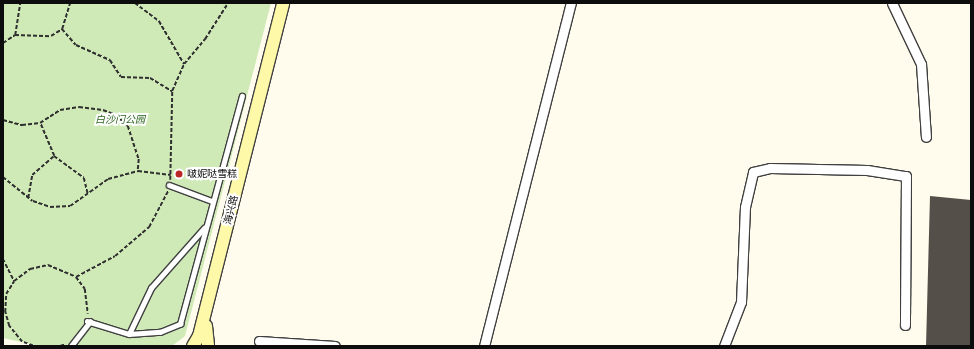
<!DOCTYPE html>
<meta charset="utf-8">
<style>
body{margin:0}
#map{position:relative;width:974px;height:349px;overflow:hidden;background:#fffced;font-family:"Crimson Pro","Noto Sans SC",serif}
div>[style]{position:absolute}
.green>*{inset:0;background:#cfe9b7}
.building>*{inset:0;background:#554f49}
.path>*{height:1.5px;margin-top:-0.75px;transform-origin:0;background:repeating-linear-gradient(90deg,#2f2f2f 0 4px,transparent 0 6px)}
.roads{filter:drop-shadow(1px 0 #404040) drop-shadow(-1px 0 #404040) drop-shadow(0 1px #404040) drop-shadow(0 -1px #404040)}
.lane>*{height:4.5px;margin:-2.25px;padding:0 2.25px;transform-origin:2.25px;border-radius:2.25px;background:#fff}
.street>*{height:9px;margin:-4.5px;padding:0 4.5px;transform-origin:4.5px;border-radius:4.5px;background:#fff}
.secondary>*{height:12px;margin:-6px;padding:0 6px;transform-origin:6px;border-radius:6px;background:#fef8a9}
.dots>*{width:11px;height:11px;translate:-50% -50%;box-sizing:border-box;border:2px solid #fff;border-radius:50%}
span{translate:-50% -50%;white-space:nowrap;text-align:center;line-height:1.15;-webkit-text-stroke:4px #fff;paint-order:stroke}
.park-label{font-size:10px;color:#2a641e;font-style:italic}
.poi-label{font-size:10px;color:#0d0d0d}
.left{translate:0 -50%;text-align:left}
.street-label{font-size:10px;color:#0d0d0d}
.frame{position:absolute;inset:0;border:4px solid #0d0d0d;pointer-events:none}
</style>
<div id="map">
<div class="green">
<i style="clip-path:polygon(3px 3px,271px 3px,185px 336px,172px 346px,39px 346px,3px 338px)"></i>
</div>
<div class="building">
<i style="clip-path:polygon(930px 196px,971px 200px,971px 346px,926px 346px)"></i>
</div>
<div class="path">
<i style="left:135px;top:3px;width:30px;rotate:37deg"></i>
<i style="left:159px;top:21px;width:50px;rotate:59.8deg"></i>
<i style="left:62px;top:29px;width:21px;rotate:49deg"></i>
<i style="left:76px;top:45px;width:37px;rotate:24deg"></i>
<i style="left:110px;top:60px;width:20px;rotate:57deg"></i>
<i style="left:121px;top:77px;width:29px;rotate:2deg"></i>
<i style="left:150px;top:78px;width:26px;rotate:31deg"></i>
<i style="left:15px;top:35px;width:36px;rotate:2deg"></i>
<i style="left:51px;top:36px;width:13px;rotate:-32deg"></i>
<i style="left:62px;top:29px;width:27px;rotate:-73deg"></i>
<i style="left:3px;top:43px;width:14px;rotate:-34deg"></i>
<i style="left:15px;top:35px;width:32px;rotate:-81deg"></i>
<i style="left:3px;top:120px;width:20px;rotate:15deg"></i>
<i style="left:22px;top:125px;width:18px;rotate:-6deg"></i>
<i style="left:40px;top:123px;width:24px;rotate:-33deg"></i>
<i style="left:60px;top:110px;width:19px;rotate:-9deg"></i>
<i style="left:79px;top:107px;width:24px;rotate:7deg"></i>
<i style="left:103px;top:110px;width:14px;rotate:21deg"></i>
<i style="left:116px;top:115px;width:16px;rotate:43deg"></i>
<i style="left:128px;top:126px;width:35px;rotate:72deg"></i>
<i style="left:139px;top:159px;width:12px;rotate:95deg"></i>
<i style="left:138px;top:171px;width:33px;rotate:7deg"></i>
<i style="left:54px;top:156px;width:37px;rotate:36deg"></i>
<i style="left:84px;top:178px;width:16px;rotate:76deg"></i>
<i style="left:3px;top:177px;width:38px;rotate:39deg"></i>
<i style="left:33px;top:201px;width:18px;rotate:19deg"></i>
<i style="left:50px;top:207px;width:20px;rotate:-3deg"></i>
<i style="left:70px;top:206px;width:47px;rotate:-35.4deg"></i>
<i style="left:108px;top:179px;width:31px;rotate:-15deg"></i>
<i style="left:170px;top:180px;width:89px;rotate:-88.7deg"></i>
<i style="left:172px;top:91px;width:30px;rotate:-66deg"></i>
<i style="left:184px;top:64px;width:33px;rotate:-50deg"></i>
<i style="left:205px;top:39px;width:43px;rotate:-57.4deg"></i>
<i style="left:28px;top:198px;width:23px;rotate:-80deg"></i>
<i style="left:32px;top:175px;width:29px;rotate:-41deg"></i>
<i style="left:54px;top:156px;width:36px;rotate:-113deg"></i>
<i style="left:3px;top:259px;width:25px;rotate:63deg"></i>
<i style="left:76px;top:277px;width:44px;rotate:-28.3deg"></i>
<i style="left:115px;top:256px;width:45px;rotate:-40.5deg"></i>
<i style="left:149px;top:227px;width:41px;rotate:-62.2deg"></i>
<i style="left:33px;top:346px;width:12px;rotate:-160deg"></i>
<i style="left:22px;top:342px;width:21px;rotate:-129deg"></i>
<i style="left:9px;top:326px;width:15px;rotate:-106deg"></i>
<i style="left:5px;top:312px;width:18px;rotate:-87deg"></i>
<i style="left:6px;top:294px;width:15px;rotate:-58deg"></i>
<i style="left:14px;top:281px;width:20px;rotate:-37deg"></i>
<i style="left:30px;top:269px;width:18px;rotate:-13deg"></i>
<i style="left:48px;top:265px;width:30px;rotate:23deg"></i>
<i style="left:76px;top:277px;width:15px;rotate:53deg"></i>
<i style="left:85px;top:289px;width:25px;rotate:83deg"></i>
<i style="left:60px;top:346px;width:6px;rotate:-18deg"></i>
</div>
<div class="roads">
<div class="lane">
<i style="left:169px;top:185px;width:46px;rotate:20.4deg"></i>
<i style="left:87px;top:321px;width:44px;rotate:17.2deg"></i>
<i style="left:129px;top:334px;width:31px;rotate:-4deg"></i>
<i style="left:160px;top:332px;width:22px;rotate:-22deg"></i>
<i style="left:180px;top:324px;width:236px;rotate:-74.8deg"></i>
<i style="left:129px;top:334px;width:51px;rotate:-64.4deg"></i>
<i style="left:151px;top:288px;width:80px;rotate:-48.5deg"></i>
<i style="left:71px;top:346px;width:31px;rotate:-52deg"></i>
</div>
<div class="street">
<i style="left:892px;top:3px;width:68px;rotate:64.6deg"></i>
<i style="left:921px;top:64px;width:73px;rotate:86.1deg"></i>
<i style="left:259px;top:341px;width:76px;rotate:3.8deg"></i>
<i style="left:484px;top:346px;width:354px;rotate:-75.8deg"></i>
<i style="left:724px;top:346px;width:47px;rotate:-68.9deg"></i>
<i style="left:741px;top:302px;width:95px;rotate:-87.6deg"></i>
<i style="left:745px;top:207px;width:36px;rotate:-77deg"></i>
<i style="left:753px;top:172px;width:17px;rotate:-13deg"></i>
<i style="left:770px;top:168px;width:97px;rotate:1.2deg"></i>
<i style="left:867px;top:170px;width:39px;rotate:9deg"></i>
<i style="left:906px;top:176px;width:149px;rotate:90.4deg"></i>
</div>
<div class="secondary">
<i style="left:206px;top:326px;width:20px;rotate:84deg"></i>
<i style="left:193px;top:346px;width:12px;rotate:-59deg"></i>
<i style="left:199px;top:336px;width:343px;rotate:-75.8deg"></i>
</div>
</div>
<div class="dots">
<i style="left:179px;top:174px;background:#bb2627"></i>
</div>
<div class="park-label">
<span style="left:120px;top:120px">白沙门公园</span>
</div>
<div class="poi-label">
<span class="left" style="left:187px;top:174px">啵妮哒雪糕</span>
</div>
<div class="street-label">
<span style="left:231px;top:210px;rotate:-76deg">海兴路</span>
</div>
<div class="frame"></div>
</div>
